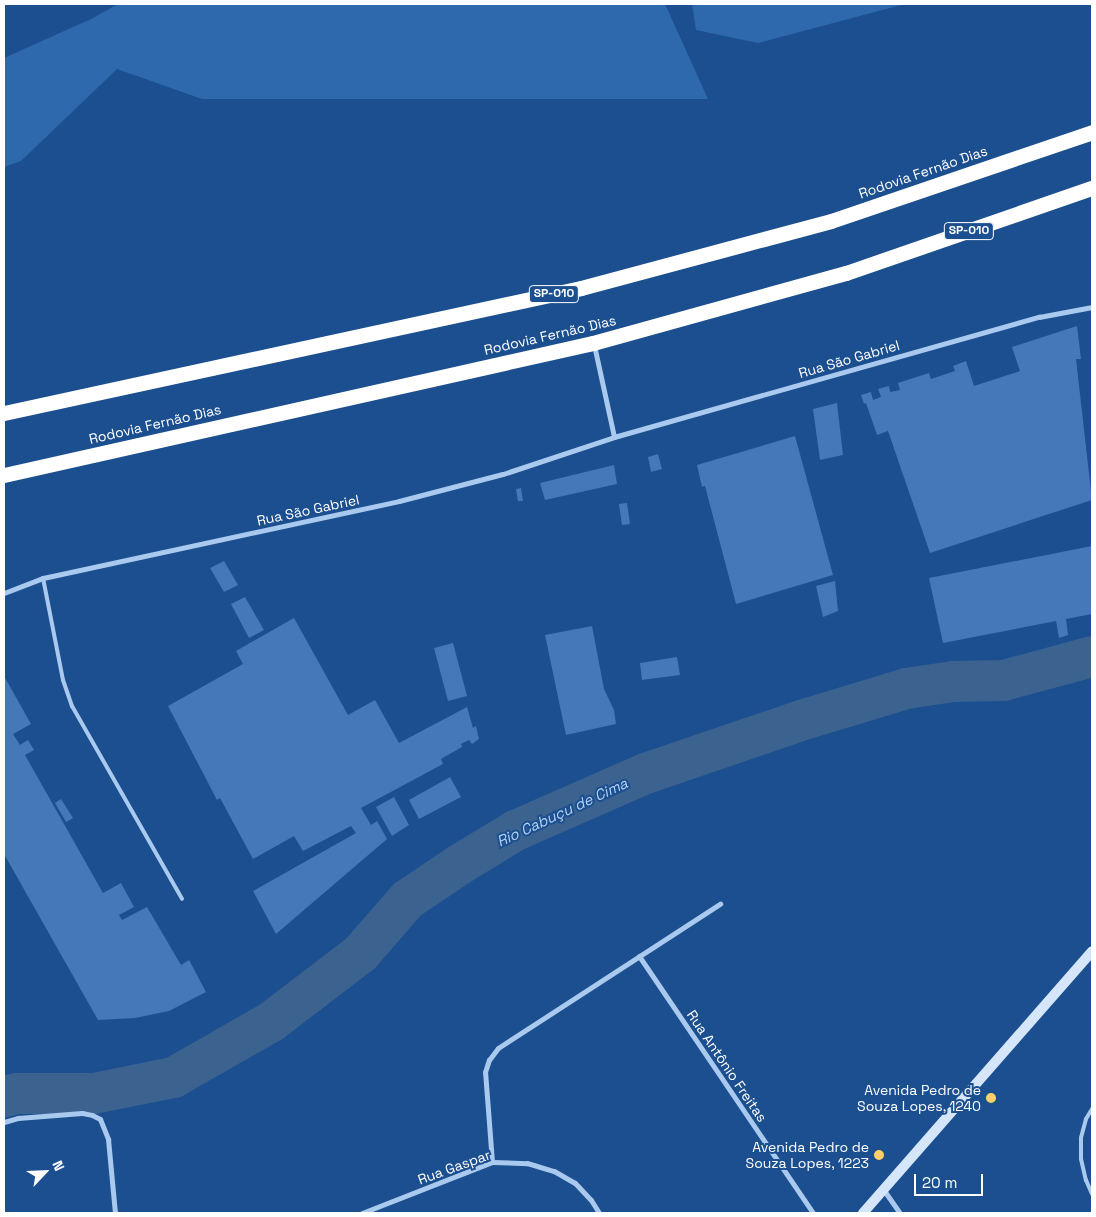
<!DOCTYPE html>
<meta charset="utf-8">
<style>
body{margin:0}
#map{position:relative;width:1096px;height:1217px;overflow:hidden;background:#1b4f8f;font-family:"Space Grotesk",sans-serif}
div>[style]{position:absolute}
.green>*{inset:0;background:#2e69ad}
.river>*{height:41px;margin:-20.5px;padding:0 20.5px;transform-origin:20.5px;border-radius:20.5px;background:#3c6290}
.building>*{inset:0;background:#4478b7}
.lane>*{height:4px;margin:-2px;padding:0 2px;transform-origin:2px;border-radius:2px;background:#a9c9ee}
.street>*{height:5px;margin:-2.5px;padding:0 2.5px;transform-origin:2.5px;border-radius:2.5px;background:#a9c9ee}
.secondary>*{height:10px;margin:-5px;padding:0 5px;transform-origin:5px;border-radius:5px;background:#d6e6fa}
.highway>*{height:15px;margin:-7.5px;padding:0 7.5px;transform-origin:7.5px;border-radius:7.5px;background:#fff}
.dots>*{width:14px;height:14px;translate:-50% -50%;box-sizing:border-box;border:2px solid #1b4f8f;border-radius:50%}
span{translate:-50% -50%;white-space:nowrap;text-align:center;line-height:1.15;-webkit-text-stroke:4px #1b4f8f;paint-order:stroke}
.shield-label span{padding:1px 4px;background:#1b4f8f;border:1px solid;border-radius:4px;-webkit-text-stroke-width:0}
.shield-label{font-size:12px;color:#fff;font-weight:700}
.street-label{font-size:14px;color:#fff}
.poi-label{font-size:14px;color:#fff}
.right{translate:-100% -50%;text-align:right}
.water-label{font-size:15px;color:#b5d3f5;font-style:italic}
.frame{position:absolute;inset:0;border:5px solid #fff;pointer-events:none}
.north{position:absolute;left:20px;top:1147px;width:50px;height:50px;-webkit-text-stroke:4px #1b4f8f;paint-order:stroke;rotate:65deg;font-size:14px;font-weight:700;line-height:20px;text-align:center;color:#fff}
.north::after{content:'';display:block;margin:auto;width:18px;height:22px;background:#fff;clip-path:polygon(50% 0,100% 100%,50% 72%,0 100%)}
.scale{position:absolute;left:914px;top:1174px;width:69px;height:22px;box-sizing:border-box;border:2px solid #fff;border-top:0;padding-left:6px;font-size:15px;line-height:18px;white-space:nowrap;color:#fff;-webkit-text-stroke:4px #1b4f8f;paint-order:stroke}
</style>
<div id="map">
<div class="green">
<i style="clip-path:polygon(118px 4px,665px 4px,708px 99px,202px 99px,117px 69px,21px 161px,4px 167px,4px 58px,91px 19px)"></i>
<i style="clip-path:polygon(692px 4px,905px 4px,758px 43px,696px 30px)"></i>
</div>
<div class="river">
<i style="left:4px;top:1096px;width:12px;rotate:-14deg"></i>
<i style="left:16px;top:1093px;width:77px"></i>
<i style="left:93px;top:1093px;width:82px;rotate:-11.3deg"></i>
<i style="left:173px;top:1077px;width:113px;rotate:-29.7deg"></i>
<i style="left:271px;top:1021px;width:112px;rotate:-37.4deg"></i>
<i style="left:360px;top:953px;width:72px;rotate:-49deg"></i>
<i style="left:407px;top:899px;width:63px;rotate:-33.9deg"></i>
<i style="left:459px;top:864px;width:66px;rotate:-31.3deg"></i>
<i style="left:515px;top:830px;width:142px;rotate:-23.7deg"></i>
<i style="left:645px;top:773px;width:171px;rotate:-18.8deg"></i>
<i style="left:807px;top:718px;width:103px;rotate:-16.9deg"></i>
<i style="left:906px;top:688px;width:47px;rotate:-8.7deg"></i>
<i style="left:952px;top:681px;width:51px;rotate:-1.1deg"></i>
<i style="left:1003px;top:680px;width:92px;rotate:-15.1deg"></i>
</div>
<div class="building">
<i style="clip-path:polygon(1077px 326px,1081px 359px,1076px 359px,1092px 500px,930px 553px,888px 431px,877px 435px,866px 403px,864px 404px,861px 395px,871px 392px,873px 400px,881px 397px,878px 389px,889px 386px,890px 392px,900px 390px,898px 383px,929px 373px,931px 379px,955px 371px,953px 366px,966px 361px,974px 386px,1020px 371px,1012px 347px)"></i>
<i style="clip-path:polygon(837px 403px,843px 455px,820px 460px,813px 409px)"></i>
<i style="clip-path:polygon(795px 436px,833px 575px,736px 604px,705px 486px,702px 487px,697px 465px)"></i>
<i style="clip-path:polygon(658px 454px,662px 469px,651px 472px,648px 457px)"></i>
<i style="clip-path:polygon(614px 465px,617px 484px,545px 500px,540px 483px)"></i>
<i style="clip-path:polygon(521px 488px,523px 501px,518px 501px,516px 489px)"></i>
<i style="clip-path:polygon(627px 503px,630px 524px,622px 525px,619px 504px)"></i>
<i style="clip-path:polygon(1092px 546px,1092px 614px,1066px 619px,1068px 635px,1059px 638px,1056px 621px,943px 643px,929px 578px)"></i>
<i style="clip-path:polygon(224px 561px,238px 585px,224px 592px,210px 568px)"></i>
<i style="clip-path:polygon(835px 581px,838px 611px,823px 617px,816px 586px)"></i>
<i style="clip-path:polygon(245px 597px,264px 630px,249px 638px,231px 604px)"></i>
<i style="clip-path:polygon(294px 618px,348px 715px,375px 700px,399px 743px,467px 707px,473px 728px,476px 726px,479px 739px,472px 744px,469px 740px,461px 744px,462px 747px,441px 759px,443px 764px,361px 808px,371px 825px,377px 821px,387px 839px,276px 934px,253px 891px,356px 833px,351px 826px,303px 851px,294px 836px,253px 859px,220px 798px,217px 800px,168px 706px,243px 664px,236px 651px)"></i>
<i style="clip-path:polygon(592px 626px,604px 689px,614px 710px,616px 724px,566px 735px,545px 635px)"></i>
<i style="clip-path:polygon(453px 643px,467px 696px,448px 701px,434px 648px)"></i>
<i style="clip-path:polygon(677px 657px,680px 675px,642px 680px,640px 663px)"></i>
<i style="clip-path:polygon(4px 676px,31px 724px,13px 734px,20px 745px,28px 740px,34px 750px,25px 755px,103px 893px,121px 883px,134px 907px,119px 915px,122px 920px,147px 907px,181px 965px,189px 960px,206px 992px,169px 1011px,135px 1018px,98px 1020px,4px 854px)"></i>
<i style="clip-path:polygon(450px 777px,461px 797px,419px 819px,409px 800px)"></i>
<i style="clip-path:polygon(394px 797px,409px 825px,392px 836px,376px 807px)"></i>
<i style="clip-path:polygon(61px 799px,73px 818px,66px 822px,55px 803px)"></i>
</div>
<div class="lane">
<i style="left:43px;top:578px;width:104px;rotate:78.9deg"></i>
<i style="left:63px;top:680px;width:28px;rotate:71deg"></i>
<i style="left:72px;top:706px;width:222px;rotate:60.3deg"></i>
<i style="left:1092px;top:1109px;width:12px;rotate:121deg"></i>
<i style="left:1086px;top:1119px;width:20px;rotate:105deg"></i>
<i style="left:1081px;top:1138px;width:21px;rotate:90deg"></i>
<i style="left:1081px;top:1159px;width:22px;rotate:77deg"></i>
<i style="left:1086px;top:1180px;width:15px;rotate:67deg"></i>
</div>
<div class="street">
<i style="left:594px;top:345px;width:94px;rotate:77.7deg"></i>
<i style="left:4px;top:593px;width:42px;rotate:-21deg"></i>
<i style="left:43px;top:578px;width:364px;rotate:-12.2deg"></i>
<i style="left:399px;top:501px;width:107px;rotate:-14.6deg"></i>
<i style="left:503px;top:474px;width:117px;rotate:-18.4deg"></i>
<i style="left:614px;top:437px;width:442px;rotate:-15.8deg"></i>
<i style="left:1039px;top:317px;width:54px;rotate:-10.7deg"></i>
<i style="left:639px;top:956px;width:310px;rotate:55.9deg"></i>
<i style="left:4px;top:1122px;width:15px;rotate:-16deg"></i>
<i style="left:18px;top:1118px;width:64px;rotate:-4.5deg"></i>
<i style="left:82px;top:1113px;width:10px;rotate:11deg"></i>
<i style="left:92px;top:1115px;width:9px;rotate:27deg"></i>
<i style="left:100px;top:1119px;width:22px;rotate:68deg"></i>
<i style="left:108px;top:1139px;width:74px;rotate:84.6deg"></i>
<i style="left:492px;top:1162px;width:90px;rotate:-94.4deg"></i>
<i style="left:485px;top:1072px;width:13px;rotate:-72deg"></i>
<i style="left:489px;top:1060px;width:15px;rotate:-53deg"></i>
<i style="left:498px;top:1048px;width:265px;rotate:-33deg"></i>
<i style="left:883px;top:1189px;width:29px;rotate:55deg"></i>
<i style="left:362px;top:1213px;width:140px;rotate:-21.4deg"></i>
<i style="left:492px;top:1162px;width:35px;rotate:2deg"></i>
<i style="left:527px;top:1163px;width:28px;rotate:17deg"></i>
<i style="left:554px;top:1171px;width:24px;rotate:30deg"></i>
<i style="left:575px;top:1183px;width:23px;rotate:47deg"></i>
<i style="left:591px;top:1200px;width:15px;rotate:58deg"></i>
</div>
<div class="secondary">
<i style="left:863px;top:1213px;width:348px;rotate:-48.8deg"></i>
</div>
<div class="highway">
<i style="left:4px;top:413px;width:590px;rotate:-12.22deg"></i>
<i style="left:581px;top:288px;width:259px;rotate:-15deg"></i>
<i style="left:831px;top:221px;width:276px;rotate:-18.8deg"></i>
<i style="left:4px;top:475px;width:604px;rotate:-12.63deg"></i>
<i style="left:593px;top:343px;width:263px;rotate:-15.5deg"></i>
<i style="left:846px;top:273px;width:260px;rotate:-19.1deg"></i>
</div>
<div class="dots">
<i style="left:991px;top:1098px;background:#ffd166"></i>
<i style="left:879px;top:1155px;background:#ffd166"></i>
</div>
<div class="shield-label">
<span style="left:969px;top:231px">SP-010</span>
<span style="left:554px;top:294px">SP-010</span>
</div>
<div class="street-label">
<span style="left:923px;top:172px;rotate:-19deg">Rodovia Fernão Dias</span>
<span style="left:550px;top:335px;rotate:-13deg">Rodovia Fernão Dias</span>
<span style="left:849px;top:359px;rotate:-16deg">Rua São Gabriel</span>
<span style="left:155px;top:424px;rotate:-13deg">Rodovia Fernão Dias</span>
<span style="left:308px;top:510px;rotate:-12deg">Rua São Gabriel</span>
<span style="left:727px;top:1066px;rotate:56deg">Rua Antônio Freitas</span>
<span style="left:454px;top:1167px;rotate:-20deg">Rua Gaspar</span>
</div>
<div class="poi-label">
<span class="right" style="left:981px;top:1098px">Avenida Pedro de<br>Souza Lopes, 1240</span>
<span class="right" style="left:869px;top:1155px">Avenida Pedro de<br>Souza Lopes, 1223</span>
</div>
<div class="water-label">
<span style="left:562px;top:812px;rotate:-25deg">Rio Cabuçu de Cima</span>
</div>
<div class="frame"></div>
<div class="north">N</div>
<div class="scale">20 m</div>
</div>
